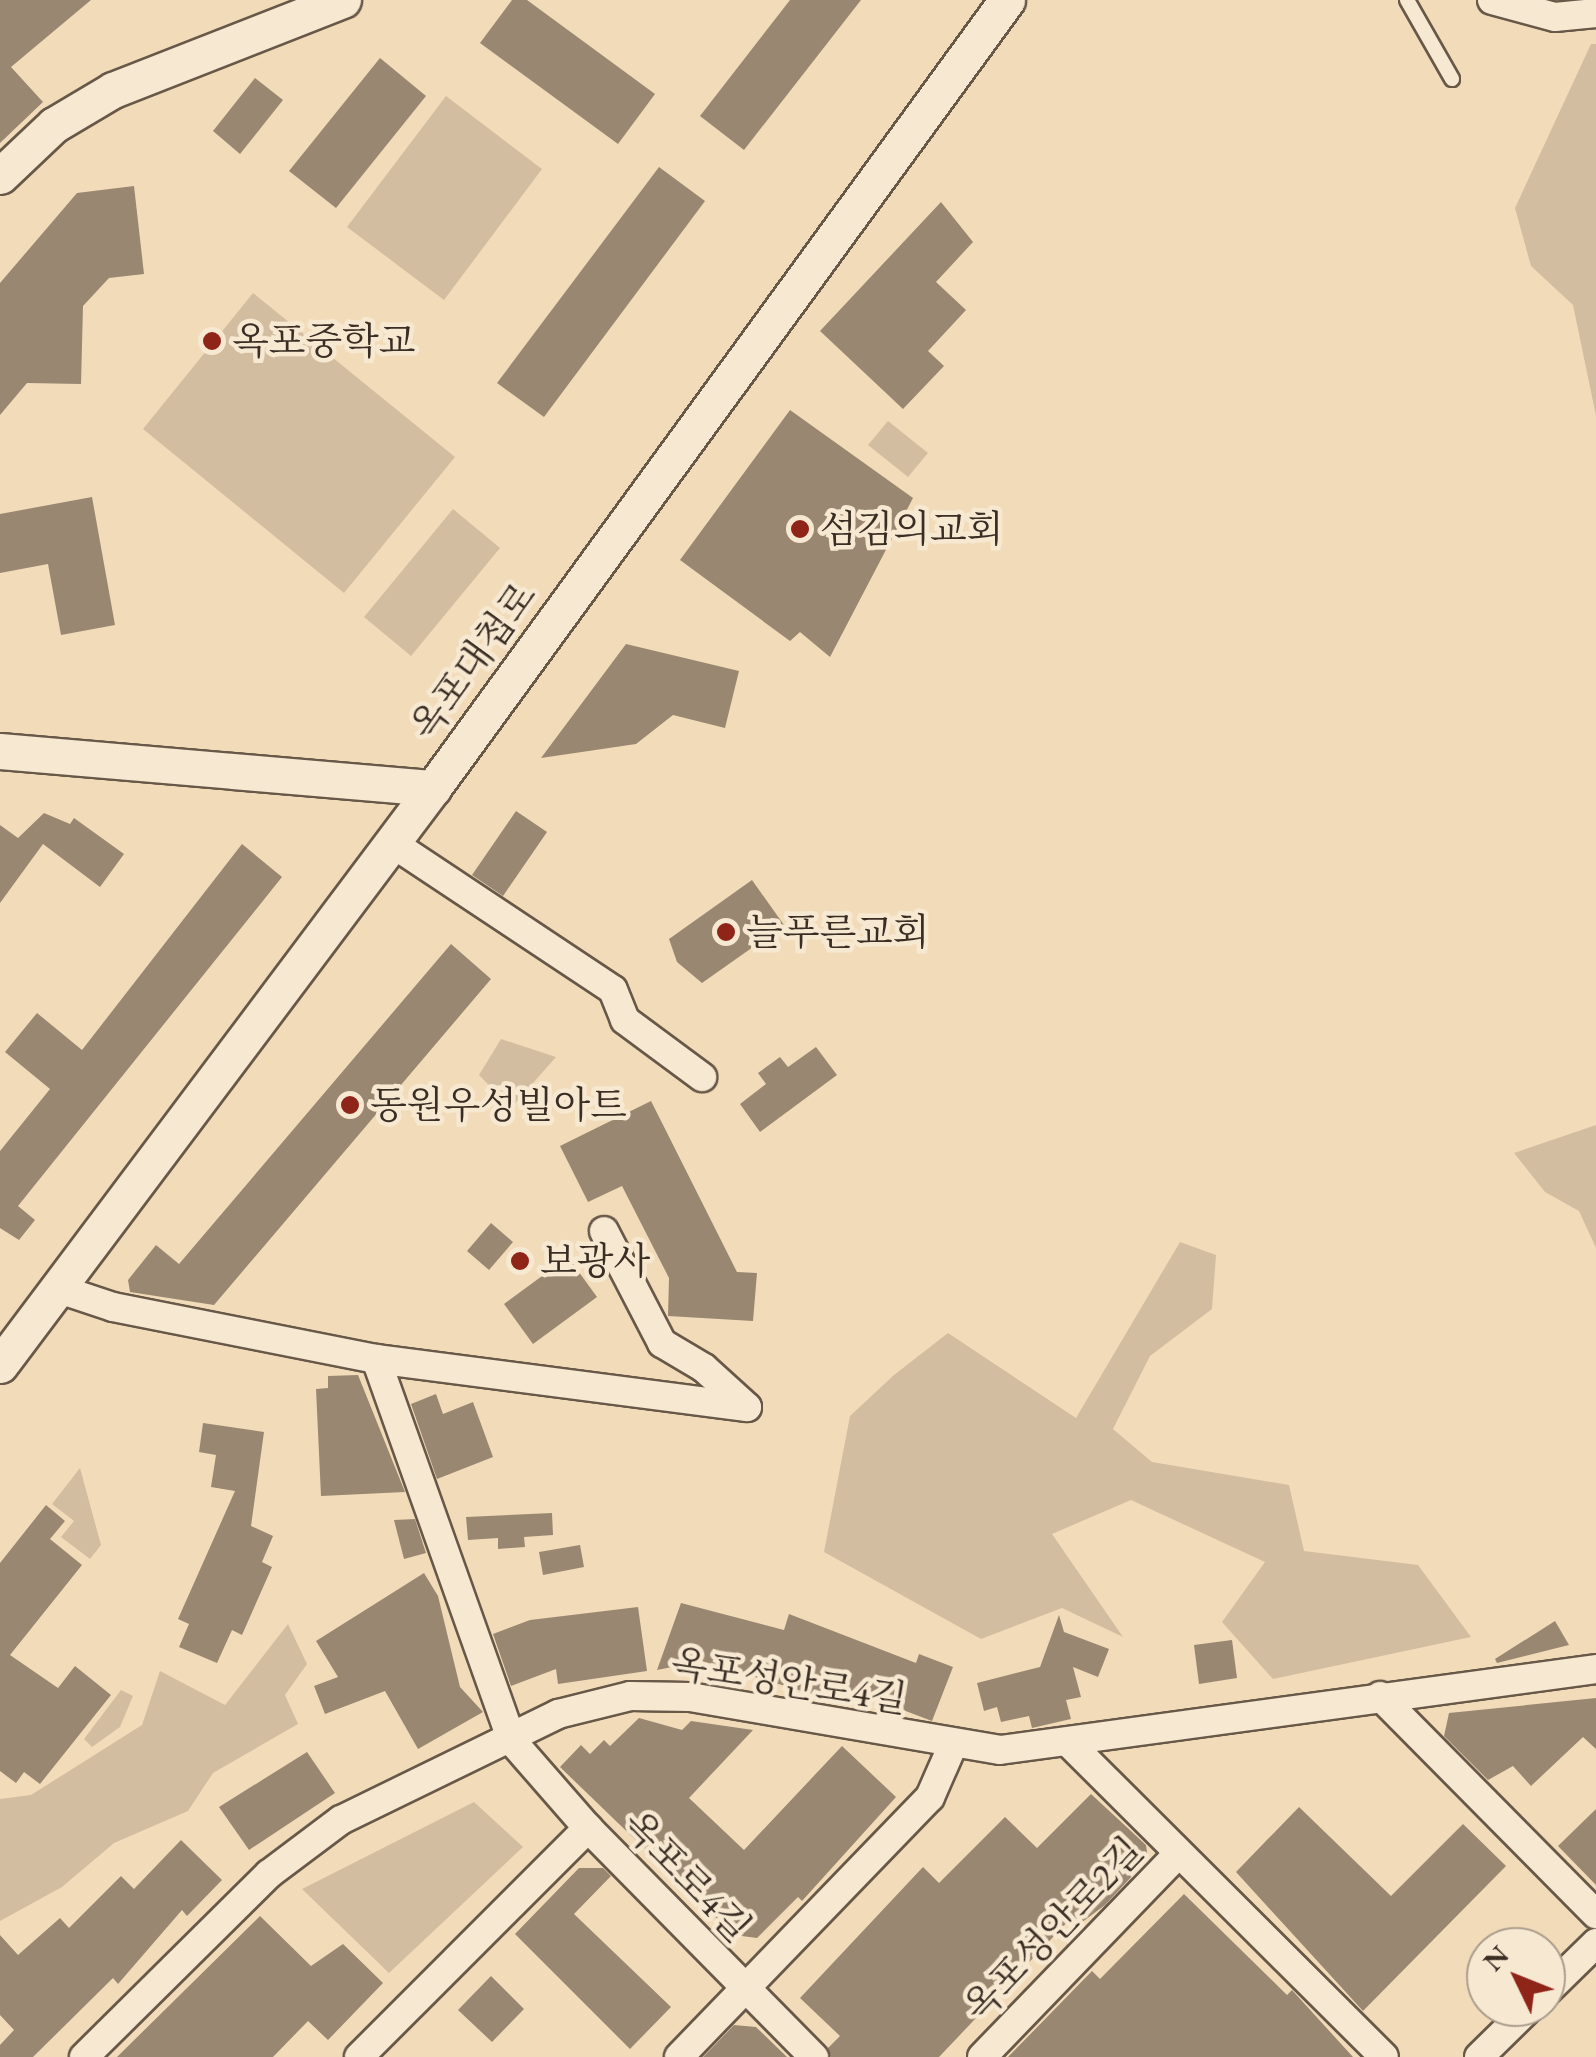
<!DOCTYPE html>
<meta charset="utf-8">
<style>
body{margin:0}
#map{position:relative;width:1596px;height:2057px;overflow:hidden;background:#f2dbb9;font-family:"EB Garamond","Noto Serif KR",serif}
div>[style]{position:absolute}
.green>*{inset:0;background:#d3bda0}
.building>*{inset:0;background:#9a8771}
.roads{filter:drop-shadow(2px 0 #685848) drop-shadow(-2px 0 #685848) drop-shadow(0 2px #685848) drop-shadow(0 -2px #685848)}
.service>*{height:14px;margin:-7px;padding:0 7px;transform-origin:7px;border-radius:7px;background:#f7e8d2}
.minor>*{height:28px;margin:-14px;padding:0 14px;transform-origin:14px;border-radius:14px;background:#f7e8d2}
.tertiary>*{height:35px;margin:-17.5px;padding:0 17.5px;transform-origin:17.5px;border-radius:17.5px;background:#f7e8d2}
.dots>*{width:28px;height:28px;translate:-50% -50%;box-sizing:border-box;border:5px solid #f7e8d2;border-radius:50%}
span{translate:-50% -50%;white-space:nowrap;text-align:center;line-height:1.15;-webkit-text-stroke:9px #f7e8d2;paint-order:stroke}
.poi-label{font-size:38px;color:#3a2d23}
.left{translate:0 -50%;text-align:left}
.street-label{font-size:38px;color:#3a2d23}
.north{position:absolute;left:1466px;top:1927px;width:100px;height:100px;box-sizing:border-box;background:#f7e8d2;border:2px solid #ab9d8c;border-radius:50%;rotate:313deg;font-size:28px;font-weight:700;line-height:40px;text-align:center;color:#3a2d23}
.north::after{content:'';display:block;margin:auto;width:35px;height:45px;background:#8f2418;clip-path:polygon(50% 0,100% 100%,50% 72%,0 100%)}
</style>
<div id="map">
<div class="green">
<i style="clip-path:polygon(1591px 44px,1596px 44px,1596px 416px,1573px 305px,1531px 266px,1515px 208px)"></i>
<i style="clip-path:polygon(446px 96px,542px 169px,444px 300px,347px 227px)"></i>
<i style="clip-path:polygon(253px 293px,455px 457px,344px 593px,143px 429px)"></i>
<i style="clip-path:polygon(888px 421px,928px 453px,908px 477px,868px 445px)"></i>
<i style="clip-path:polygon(453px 509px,500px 548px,411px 656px,364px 617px)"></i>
<i style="clip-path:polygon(501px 1039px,556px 1057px,511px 1108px,479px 1075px)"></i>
<i style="clip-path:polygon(1596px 1125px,1596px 1248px,1579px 1211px,1545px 1192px,1514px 1153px)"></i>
<i style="clip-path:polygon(1180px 1242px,1216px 1255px,1212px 1309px,1150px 1356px,1113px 1429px,1152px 1462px,1289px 1485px,1304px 1551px,1418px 1565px,1471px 1637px,1273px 1679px,1222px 1622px,1265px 1562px,1131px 1500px,1052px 1534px,1123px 1637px,1062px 1608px,981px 1639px,824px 1552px,850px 1416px,894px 1375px,948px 1333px,1076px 1418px)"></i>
<i style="clip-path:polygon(80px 1468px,101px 1545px,90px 1559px,61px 1537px,74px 1521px,52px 1504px)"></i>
<i style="clip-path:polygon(288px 1624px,307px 1664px,285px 1695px,298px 1724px,213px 1773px,188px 1811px,114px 1843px,62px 1887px,0 1921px,0 1799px,31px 1795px,142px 1725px,160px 1671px,225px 1705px)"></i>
<i style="clip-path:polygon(121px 1690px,133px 1696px,120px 1727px,92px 1747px,84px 1739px)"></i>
<i style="clip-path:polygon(474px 1802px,523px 1847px,389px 1973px,302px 1889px)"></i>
</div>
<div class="building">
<i style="clip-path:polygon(0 0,91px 0,11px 67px,43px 102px,0 143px)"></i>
<i style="clip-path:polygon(512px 0,527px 0,655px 94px,618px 144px,480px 43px)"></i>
<i style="clip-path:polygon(790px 0,861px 0,744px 150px,700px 116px)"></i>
<i style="clip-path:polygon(380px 58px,426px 96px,336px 208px,289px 171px)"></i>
<i style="clip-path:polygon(255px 78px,283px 100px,240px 154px,213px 131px)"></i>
<i style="clip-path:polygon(659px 167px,705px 201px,544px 417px,497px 383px)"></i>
<i style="clip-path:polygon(134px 186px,144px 274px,109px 278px,83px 306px,81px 384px,27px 383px,0 415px,0 283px,77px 193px)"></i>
<i style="clip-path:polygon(941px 202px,973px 242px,936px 282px,966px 310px,928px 351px,944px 366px,903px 409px,820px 331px)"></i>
<i style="clip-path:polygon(790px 410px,913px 498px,830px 657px,800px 632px,790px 641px,680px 560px)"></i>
<i style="clip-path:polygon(92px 497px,115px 625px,61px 635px,48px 564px,0 573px,0 514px)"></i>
<i style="clip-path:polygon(626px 644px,739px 671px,725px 728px,673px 715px,636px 744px,541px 758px)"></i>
<i style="clip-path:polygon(516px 811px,547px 832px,503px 896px,472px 875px)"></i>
<i style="clip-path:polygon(44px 813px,70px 824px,74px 818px,124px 854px,100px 887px,43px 844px,0 903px,0 825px,18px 838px)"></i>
<i style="clip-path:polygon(242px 844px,282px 877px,18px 1206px,35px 1220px,19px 1240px,0 1228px,0 1151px,50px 1089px,5px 1052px,37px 1013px,82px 1050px)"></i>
<i style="clip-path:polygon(752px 880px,784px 925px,702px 983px,677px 962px,669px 939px)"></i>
<i style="clip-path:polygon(451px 944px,491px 979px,214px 1305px,130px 1292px,128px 1280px,156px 1245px,179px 1264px)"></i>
<i style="clip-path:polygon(816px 1047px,837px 1075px,760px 1132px,740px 1104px,766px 1084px,758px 1073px,780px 1057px,788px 1067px)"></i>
<i style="clip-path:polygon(651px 1101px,737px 1272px,757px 1273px,753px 1321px,668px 1316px,669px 1278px,622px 1186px,588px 1202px,560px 1146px)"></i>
<i style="clip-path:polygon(491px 1223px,513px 1242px,489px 1270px,467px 1251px)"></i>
<i style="clip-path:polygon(568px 1257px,597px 1297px,533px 1344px,504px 1304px)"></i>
<i style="clip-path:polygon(358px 1375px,405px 1492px,321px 1496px,316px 1389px,328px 1388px,328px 1376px)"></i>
<i style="clip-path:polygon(436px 1394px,443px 1414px,473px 1402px,493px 1457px,437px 1479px,411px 1404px)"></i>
<i style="clip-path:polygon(203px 1423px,264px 1432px,251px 1526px,273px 1536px,262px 1562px,272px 1567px,242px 1635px,232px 1630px,217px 1663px,179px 1647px,189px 1624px,178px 1619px,235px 1491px,211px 1487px,216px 1455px,199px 1452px)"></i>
<i style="clip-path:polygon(46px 1505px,65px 1521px,50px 1539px,82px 1565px,10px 1655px,58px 1688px,75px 1666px,111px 1695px,40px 1784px,24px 1772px,16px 1783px,0 1771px,0 1563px)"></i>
<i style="clip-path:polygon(552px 1513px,553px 1535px,524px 1537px,525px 1547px,498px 1549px,498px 1538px,468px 1540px,466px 1517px)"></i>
<i style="clip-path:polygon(415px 1519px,426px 1553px,404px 1559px,394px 1520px)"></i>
<i style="clip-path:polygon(580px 1545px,584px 1567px,543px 1575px,539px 1552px)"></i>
<i style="clip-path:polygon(424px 1573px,438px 1596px,460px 1687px,483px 1712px,418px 1749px,385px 1691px,325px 1714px,314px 1686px,338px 1677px,316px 1641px)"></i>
<i style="clip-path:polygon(681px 1603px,784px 1630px,789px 1614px,916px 1663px,919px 1654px,953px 1667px,932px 1721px,829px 1682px,825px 1698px,702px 1661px,657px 1670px)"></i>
<i style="clip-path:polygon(638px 1607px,647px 1671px,558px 1684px,556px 1669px,511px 1686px,493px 1634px,530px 1620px)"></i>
<i style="clip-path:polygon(1059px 1615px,1064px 1632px,1109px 1649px,1098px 1677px,1073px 1667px,1081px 1697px,1066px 1700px,1071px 1719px,1032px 1728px,1029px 1716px,1001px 1722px,997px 1707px,984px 1711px,977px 1683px,1040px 1667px)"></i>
<i style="clip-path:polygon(1555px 1621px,1569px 1645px,1497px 1663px,1495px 1659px)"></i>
<i style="clip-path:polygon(1232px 1640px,1237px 1678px,1199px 1684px,1194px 1645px)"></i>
<i style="clip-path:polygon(1596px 1698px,1596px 1749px,1583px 1737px,1531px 1786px,1513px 1766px,1488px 1780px,1444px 1736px,1449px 1713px)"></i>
<i style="clip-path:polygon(639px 1718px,682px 1730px,691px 1721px,753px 1730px,689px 1798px,744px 1850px,842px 1746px,896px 1797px,802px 1901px,798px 1897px,757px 1938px,734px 1935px,560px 1767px,581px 1745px,590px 1754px,604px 1740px,610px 1746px)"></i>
<i style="clip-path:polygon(307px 1752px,335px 1793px,249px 1850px,219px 1807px)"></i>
<i style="clip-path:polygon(1091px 1794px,1146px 1845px,1148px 1859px,1105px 1905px,1081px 1923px,1073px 1916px,939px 2057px,831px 2057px,828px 2048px,840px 2036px,800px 1998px,923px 1867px,939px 1883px,1005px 1817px,1037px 1848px)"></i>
<i style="clip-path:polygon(1299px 1807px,1391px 1896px,1463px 1824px,1506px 1866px,1363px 2011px,1236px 1872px)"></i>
<i style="clip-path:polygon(1596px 1809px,1596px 1885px,1558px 1846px)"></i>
<i style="clip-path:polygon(181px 1840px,222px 1880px,187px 1916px,182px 1910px,118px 1984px,113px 1978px,33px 2057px,0 2057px,0 2045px,14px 2030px,0 2015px,0 1935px,18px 1955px,60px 1918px,69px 1928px,121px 1876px,134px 1889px)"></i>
<i style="clip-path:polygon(579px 1868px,603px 1868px,611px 1876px,574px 1914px,671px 2007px,630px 2049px,515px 1934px)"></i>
<i style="clip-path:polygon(1184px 1894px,1287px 1995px,1292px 1990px,1353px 2057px,1008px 2057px,1092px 1971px,1100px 1979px)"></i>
<i style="clip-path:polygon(260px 1916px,311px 1966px,343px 1944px,383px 1983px,328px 2040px,308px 2021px,273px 2057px,117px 2057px)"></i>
<i style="clip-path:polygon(491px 1976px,524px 2009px,492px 2042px,458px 2010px)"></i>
<i style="clip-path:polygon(734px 2025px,756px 2027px,787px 2057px,703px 2057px)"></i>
</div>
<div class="roads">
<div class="service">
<i style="left:1407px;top:0;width:91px;rotate:60.3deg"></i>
</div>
<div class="minor">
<i style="left:1492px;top:0;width:65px;rotate:15.1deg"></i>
<i style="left:1555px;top:17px;width:41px;rotate:-5.6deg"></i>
<i style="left:392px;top:843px;width:265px;rotate:33.6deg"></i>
<i style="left:613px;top:990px;width:32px;rotate:68deg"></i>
<i style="left:625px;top:1020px;width:96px;rotate:36.5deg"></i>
<i style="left:59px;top:1289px;width:57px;rotate:18.4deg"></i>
<i style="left:113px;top:1307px;width:268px;rotate:11.2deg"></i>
<i style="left:376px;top:1359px;width:374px;rotate:7.4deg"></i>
<i style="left:747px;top:1407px;width:58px;rotate:-137.8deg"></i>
<i style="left:704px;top:1368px;width:49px;rotate:-149.2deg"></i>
<i style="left:662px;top:1343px;width:126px;rotate:-117.4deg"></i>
<i style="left:376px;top:1359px;width:405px;rotate:70.4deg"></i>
<i style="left:512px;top:1741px;width:116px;rotate:48.9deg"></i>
<i style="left:588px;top:1828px;width:322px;rotate:45.4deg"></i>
<i style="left:1380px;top:1696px;width:307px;rotate:45.3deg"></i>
<i style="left:1070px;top:1744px;width:443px;rotate:44.9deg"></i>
<i style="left:1546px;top:1992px;width:70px;rotate:-44.4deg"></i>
<i style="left:84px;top:2057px;width:260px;rotate:-44.7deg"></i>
<i style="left:269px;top:1874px;width:90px;rotate:-36.9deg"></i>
<i style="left:341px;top:1820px;width:242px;rotate:-26deg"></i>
<i style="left:558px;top:1714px;width:74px;rotate:-14deg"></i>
<i style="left:630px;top:1696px;width:60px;rotate:1deg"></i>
<i style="left:690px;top:1697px;width:314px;rotate:9.7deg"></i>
<i style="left:1000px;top:1750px;width:601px;rotate:-7.74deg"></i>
<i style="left:359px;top:2057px;width:324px;rotate:-45deg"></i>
<i style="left:679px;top:2057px;width:361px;rotate:-46deg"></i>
<i style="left:930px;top:1797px;width:55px;rotate:-66.3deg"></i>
<i style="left:982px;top:2057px;width:282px;rotate:-46deg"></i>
<i style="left:1479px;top:2057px;width:71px;rotate:-44.4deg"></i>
</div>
<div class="tertiary">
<i style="left:0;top:176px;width:74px;rotate:-43.4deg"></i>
<i style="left:54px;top:125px;width:69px;rotate:-30.7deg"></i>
<i style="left:113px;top:90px;width:247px;rotate:-21.4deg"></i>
<i style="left:0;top:751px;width:435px;rotate:4.9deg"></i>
<i style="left:0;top:1365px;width:721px;rotate:-53.11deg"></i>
<i style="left:433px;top:788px;width:975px;rotate:-53.93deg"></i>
</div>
</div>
<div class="dots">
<i style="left:212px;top:341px;background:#8f2418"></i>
<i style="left:800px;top:529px;background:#8f2418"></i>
<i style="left:726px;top:932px;background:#8f2418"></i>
<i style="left:350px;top:1105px;background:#8f2418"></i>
<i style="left:520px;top:1261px;background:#8f2418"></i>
</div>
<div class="poi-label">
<span class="left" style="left:232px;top:341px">옥포중학교</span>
<span class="left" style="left:820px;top:529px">섬김의교회</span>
<span class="left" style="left:746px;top:932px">늘푸른교회</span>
<span class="left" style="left:370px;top:1105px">동원우성빌아트</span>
<span class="left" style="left:540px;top:1261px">보광사</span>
</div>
<div class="street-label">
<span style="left:473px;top:661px;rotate:-54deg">옥포대첩로</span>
<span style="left:789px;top:1681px;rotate:9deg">옥포성안로4길</span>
<span style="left:687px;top:1876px;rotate:46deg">옥포로4길</span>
<span style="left:1053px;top:1929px;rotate:-46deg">옥포성안로2길</span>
</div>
<div class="north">N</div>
</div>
